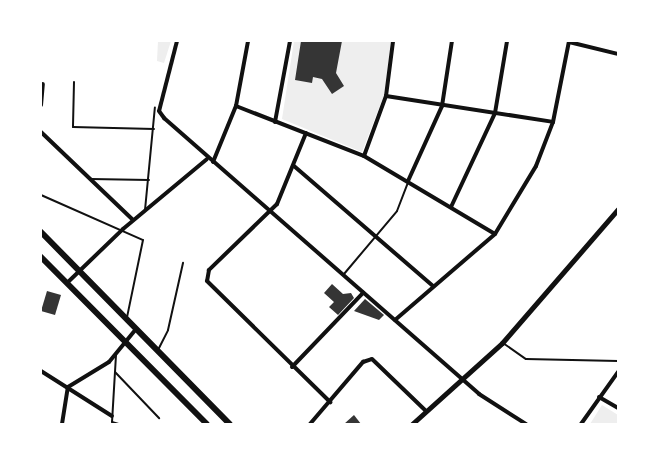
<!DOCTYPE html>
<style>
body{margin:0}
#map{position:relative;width:659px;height:465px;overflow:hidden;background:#fff;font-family:Cabin,sans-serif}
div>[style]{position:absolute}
.green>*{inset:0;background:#eee}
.building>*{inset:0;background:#353535}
.service>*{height:2px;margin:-1px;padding:0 1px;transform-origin:1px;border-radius:1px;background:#111}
.minor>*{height:4px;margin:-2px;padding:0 2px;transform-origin:2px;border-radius:2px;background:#111}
.tertiary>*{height:5px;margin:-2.5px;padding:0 2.5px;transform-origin:2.5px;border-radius:2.5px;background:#111}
.primary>*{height:6px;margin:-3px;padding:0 3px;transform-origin:3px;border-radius:3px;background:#111}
span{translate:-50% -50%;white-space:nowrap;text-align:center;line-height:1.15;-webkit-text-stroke:3.5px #fff;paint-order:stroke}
.frame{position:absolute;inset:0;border:42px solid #fff;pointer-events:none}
</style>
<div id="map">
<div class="green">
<i style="clip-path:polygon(158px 41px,171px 41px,164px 63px,157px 61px)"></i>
<i style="clip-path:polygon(294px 41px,391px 41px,384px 95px,362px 152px,282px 119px)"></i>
<i style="clip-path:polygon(602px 405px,618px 415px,618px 424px,590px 424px)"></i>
</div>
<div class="building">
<i style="clip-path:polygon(301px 41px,342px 41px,336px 73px,344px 86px,332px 94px,322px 79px,313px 77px,312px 83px,295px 80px)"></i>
<i style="clip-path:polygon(332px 284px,343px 294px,351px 293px,354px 298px,338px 315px,329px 307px,334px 302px,324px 293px)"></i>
<i style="clip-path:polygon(47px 291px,61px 295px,55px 315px,41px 311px)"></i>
<i style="clip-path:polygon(365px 299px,384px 315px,379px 320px,354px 311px)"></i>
<i style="clip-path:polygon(354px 415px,361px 424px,344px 424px)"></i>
</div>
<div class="service">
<i style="left:74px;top:82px;width:45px;rotate:91.3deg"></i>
<i style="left:73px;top:127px;width:81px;rotate:1.4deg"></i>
<i style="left:91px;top:179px;width:58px;rotate:1deg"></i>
<i style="left:41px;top:195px;width:111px;rotate:23.8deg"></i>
<i style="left:143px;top:240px;width:79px;rotate:101.7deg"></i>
<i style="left:145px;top:210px;width:103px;rotate:-84.5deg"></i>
<i style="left:344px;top:274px;width:82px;rotate:-49.9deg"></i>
<i style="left:397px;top:211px;width:31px;rotate:-69deg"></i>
<i style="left:503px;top:343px;width:28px;rotate:35deg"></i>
<i style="left:526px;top:359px;width:92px;rotate:1.2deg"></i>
<i style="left:158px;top:350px;width:22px;rotate:-63deg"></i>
<i style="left:168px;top:330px;width:69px;rotate:-77.4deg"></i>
<i style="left:116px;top:355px;width:67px;rotate:93.4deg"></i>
<i style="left:112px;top:422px;width:7px;rotate:16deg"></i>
<i style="left:115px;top:372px;width:64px;rotate:46.3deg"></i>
</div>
<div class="minor">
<i style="left:177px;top:41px;width:72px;rotate:104.4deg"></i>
<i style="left:159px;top:111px;width:9px;rotate:54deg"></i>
<i style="left:164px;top:118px;width:419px;rotate:41.2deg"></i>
<i style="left:479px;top:394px;width:56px;rotate:32.6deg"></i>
<i style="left:569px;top:42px;width:50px;rotate:13.8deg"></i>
<i style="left:386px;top:96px;width:169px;rotate:8.8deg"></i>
<i style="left:41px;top:105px;width:21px;rotate:-85deg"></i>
<i style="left:236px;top:106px;width:137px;rotate:21.3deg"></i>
<i style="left:364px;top:156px;width:152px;rotate:30.8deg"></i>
<i style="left:275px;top:122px;width:82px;rotate:-79.5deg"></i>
<i style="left:41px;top:132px;width:127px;rotate:43.7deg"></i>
<i style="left:306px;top:133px;width:77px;rotate:112.2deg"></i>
<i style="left:277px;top:204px;width:95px;rotate:135.9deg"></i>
<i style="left:209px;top:270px;width:11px;rotate:100deg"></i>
<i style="left:207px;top:281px;width:173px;rotate:44.5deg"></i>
<i style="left:364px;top:156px;width:64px;rotate:-69.9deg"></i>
<i style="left:386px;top:96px;width:55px;rotate:-82.7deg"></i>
<i style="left:213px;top:162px;width:61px;rotate:-67.7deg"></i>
<i style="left:236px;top:106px;width:66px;rotate:-79.5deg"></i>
<i style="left:294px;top:166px;width:184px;rotate:40.8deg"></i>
<i style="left:408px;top:181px;width:82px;rotate:-65.6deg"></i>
<i style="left:442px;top:106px;width:66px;rotate:-81.3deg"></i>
<i style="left:451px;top:207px;width:104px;rotate:-64.9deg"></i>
<i style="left:495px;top:113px;width:73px;rotate:-80.5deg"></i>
<i style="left:67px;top:283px;width:78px;rotate:-44deg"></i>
<i style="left:123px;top:229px;width:109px;rotate:-39.8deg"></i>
<i style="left:395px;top:320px;width:132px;rotate:-40.7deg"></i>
<i style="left:495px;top:234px;width:79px;rotate:-58.9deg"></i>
<i style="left:536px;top:166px;width:47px;rotate:-68.9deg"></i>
<i style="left:553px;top:122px;width:83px;rotate:-78.8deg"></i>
<i style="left:292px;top:367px;width:103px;rotate:-46.2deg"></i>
<i style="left:41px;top:371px;width:84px;rotate:32.4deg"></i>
<i style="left:599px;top:397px;width:22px;rotate:30deg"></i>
<i style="left:62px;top:424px;width:37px;rotate:-81deg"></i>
<i style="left:68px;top:387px;width:48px;rotate:-31.4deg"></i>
<i style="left:109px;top:362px;width:43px;rotate:-50.7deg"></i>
<i style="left:310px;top:424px;width:82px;rotate:-49.5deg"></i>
<i style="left:363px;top:362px;width:9px;rotate:-18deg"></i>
<i style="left:372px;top:359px;width:76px;rotate:43.9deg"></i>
<i style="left:581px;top:424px;width:64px;rotate:-54.6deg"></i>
</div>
<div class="tertiary">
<i style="left:412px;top:424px;width:121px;rotate:-42deg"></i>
<i style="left:502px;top:343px;width:177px;rotate:-49.1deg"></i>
</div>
<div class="primary">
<i style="left:41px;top:232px;width:269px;rotate:45.5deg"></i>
<i style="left:41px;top:257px;width:235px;rotate:45.2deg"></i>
</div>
<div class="frame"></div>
</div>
